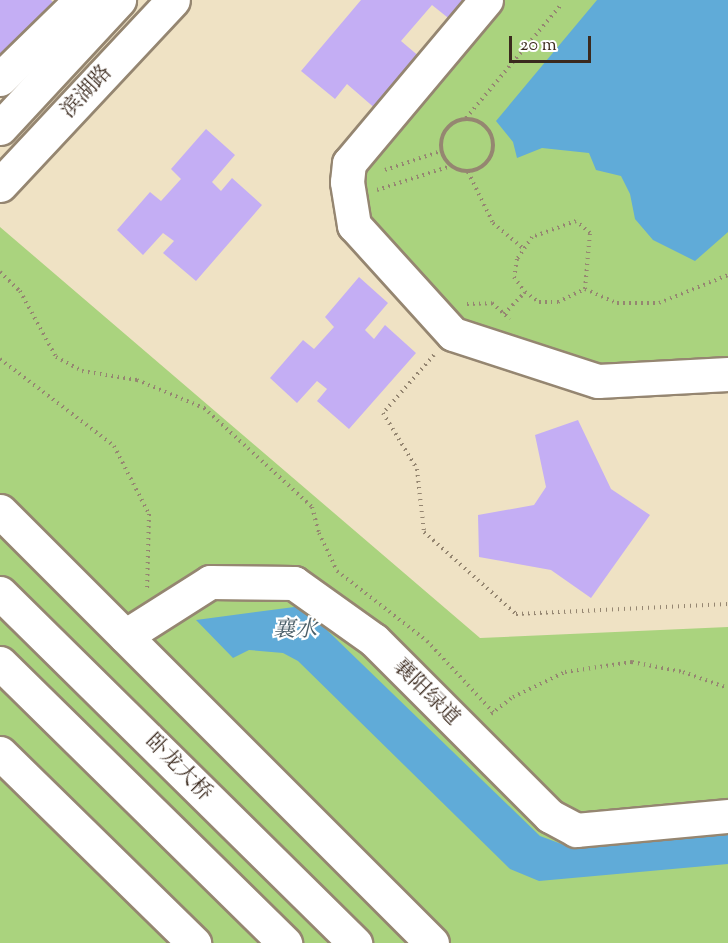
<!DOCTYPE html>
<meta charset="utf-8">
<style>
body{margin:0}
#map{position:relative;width:728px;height:943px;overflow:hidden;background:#efe2c4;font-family:"Sorts Mill Goudy","Noto Serif SC",serif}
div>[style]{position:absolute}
.green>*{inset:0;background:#aad37e}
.water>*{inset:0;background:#60abd8}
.building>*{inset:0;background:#c4aef4}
.path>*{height:4px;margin-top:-2px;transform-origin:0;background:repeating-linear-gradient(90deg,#958671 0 1.5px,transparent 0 6px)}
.path>.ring{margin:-2px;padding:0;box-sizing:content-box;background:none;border:4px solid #958671;border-radius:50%}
.roads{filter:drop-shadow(2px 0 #958671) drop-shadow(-2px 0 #958671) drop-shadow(0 2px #958671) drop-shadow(0 -2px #958671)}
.minor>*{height:33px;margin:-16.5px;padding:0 16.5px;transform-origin:16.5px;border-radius:16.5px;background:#fff}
.highway>*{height:33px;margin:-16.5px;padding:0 16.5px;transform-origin:16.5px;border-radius:16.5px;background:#fff}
span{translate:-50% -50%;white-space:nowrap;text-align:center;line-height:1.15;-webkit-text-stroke:4.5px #fff;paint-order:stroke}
.street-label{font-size:21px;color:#3b2a1e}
.water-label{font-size:22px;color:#4a5e68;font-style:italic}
.scale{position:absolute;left:509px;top:36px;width:82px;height:27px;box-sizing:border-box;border:3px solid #3b2a1e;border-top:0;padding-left:8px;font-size:18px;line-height:21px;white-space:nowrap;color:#3b2a1e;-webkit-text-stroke:4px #fff;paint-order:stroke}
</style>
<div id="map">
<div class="green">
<i style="clip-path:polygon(486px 0,728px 0,728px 374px,598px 381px,453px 334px,370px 239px,349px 163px)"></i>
<i style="clip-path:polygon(0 227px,480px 638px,728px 627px,728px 943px,0 943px)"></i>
</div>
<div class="water">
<i style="clip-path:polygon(597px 0,728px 0,728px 232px,695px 261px,653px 240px,635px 219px,630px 194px,621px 176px,596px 170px,589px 153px,542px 148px,517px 158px,513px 142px,496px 121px)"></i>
<i style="clip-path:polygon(302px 606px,540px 836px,567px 846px,728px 833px,728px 864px,539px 881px,510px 869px,298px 661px,283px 653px,249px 650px,233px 658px,196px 620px)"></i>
</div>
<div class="building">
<i style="clip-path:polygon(0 0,51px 0,58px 7px,0 66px)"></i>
<i style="clip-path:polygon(361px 0,470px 0,452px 21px,432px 5px,401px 41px,421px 58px,377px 110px,347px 84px,335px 99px,301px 71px)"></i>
<i style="clip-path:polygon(206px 129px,235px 155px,212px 182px,221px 191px,232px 178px,262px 205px,196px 281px,163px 253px,174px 241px,163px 233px,143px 255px,117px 230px,150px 192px,161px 201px,181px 179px,171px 169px)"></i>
<i style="clip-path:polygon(359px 277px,388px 303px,365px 330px,374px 339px,385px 325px,416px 353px,349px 429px,317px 401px,327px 389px,317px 381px,297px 403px,270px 378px,303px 340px,314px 349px,334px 327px,325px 317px)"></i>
<i style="clip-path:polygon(578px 420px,611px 489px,650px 515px,591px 598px,551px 570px,479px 557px,478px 515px,534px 505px,546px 487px,535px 435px)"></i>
</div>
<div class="path">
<i style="left:466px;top:118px;width:146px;rotate:-50deg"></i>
<i class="ring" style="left:441px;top:119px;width:48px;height:48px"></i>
<i style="left:385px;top:170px;width:59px;rotate:-18.7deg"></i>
<i style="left:468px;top:172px;width:57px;rotate:63.9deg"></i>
<i style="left:493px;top:223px;width:40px;rotate:40deg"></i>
<i style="left:377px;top:190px;width:78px;rotate:-18deg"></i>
<i style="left:0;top:272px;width:28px;rotate:44deg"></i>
<i style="left:20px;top:291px;width:75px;rotate:61.4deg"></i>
<i style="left:56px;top:357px;width:30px;rotate:28deg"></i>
<i style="left:82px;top:371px;width:56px;rotate:9.3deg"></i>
<i style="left:137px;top:380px;width:73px;rotate:22.7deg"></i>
<i style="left:204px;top:408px;width:147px;rotate:42.5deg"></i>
<i style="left:312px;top:507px;width:27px;rotate:75deg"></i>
<i style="left:319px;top:533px;width:42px;rotate:64.7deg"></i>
<i style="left:337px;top:571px;width:114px;rotate:37.9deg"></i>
<i style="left:427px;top:641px;width:97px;rotate:47.1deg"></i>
<i style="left:585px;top:289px;width:35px;rotate:24deg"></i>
<i style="left:617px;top:303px;width:42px"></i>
<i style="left:659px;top:303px;width:74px;rotate:-22.1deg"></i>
<i style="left:467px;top:304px;width:25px;rotate:-2deg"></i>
<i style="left:492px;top:303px;width:24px;rotate:42deg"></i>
<i style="left:504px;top:314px;width:30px;rotate:-46deg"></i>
<i style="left:525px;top:292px;width:17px;rotate:36deg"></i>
<i style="left:539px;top:302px;width:19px"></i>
<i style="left:558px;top:302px;width:30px;rotate:-26deg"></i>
<i style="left:585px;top:289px;width:56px;rotate:-84.9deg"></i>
<i style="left:590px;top:233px;width:18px;rotate:-139deg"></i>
<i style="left:576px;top:221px;width:47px;rotate:160deg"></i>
<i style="left:532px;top:237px;width:27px;rotate:124deg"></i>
<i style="left:517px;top:259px;width:18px;rotate:99deg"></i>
<i style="left:514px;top:277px;width:19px;rotate:54deg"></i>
<i style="left:434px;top:355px;width:77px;rotate:131.3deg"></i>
<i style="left:383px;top:413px;width:66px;rotate:58.7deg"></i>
<i style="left:417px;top:469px;width:63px;rotate:83.7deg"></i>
<i style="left:424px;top:532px;width:123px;rotate:41.7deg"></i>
<i style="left:516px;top:614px;width:212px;rotate:-2.7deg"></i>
<i style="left:0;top:359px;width:143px;rotate:37.3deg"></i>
<i style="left:114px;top:446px;width:76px;rotate:62.8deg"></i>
<i style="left:149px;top:514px;width:74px;rotate:91.5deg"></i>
<i style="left:491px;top:714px;width:28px;rotate:-38deg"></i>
<i style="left:513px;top:697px;width:58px;rotate:-25.7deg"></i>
<i style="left:565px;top:672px;width:68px;rotate:-8.5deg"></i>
<i style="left:632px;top:662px;width:52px;rotate:11.1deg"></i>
<i style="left:683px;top:672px;width:48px;rotate:19.6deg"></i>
</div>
<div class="roads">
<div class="minor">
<i style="left:486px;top:0;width:213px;rotate:130deg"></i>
<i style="left:349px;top:163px;width:19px;rotate:96deg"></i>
<i style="left:347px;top:182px;width:44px;rotate:80.8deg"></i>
<i style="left:354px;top:225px;width:147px;rotate:47.8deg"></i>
<i style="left:453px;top:334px;width:152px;rotate:18deg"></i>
<i style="left:598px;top:381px;width:130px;rotate:-3.1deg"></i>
<i style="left:0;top:79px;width:113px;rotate:-44.3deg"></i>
<i style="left:0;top:128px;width:175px;rotate:-47.1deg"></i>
<i style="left:0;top:185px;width:253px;rotate:-46.9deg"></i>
<i style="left:125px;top:636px;width:101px;rotate:-32.4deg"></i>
<i style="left:210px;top:582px;width:84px;rotate:0.7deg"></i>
<i style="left:294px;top:583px;width:98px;rotate:35.5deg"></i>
<i style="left:374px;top:640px;width:249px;rotate:45deg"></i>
<i style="left:550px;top:816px;width:30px;rotate:28deg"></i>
<i style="left:576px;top:830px;width:153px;rotate:-5.3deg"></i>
</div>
<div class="highway">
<i style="left:0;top:511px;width:611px;rotate:45deg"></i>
<i style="left:0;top:593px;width:499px;rotate:44.6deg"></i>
<i style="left:0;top:663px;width:400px;rotate:44.5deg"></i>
<i style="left:0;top:753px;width:272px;rotate:44.4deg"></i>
</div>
</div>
<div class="street-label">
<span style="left:87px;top:92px;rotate:-47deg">滨湖路</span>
<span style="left:426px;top:693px;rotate:45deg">襄阳绿道</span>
<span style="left:178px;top:768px;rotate:45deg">卧龙大桥</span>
</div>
<div class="water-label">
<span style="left:295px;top:632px">襄水</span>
</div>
<div class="scale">20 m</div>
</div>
